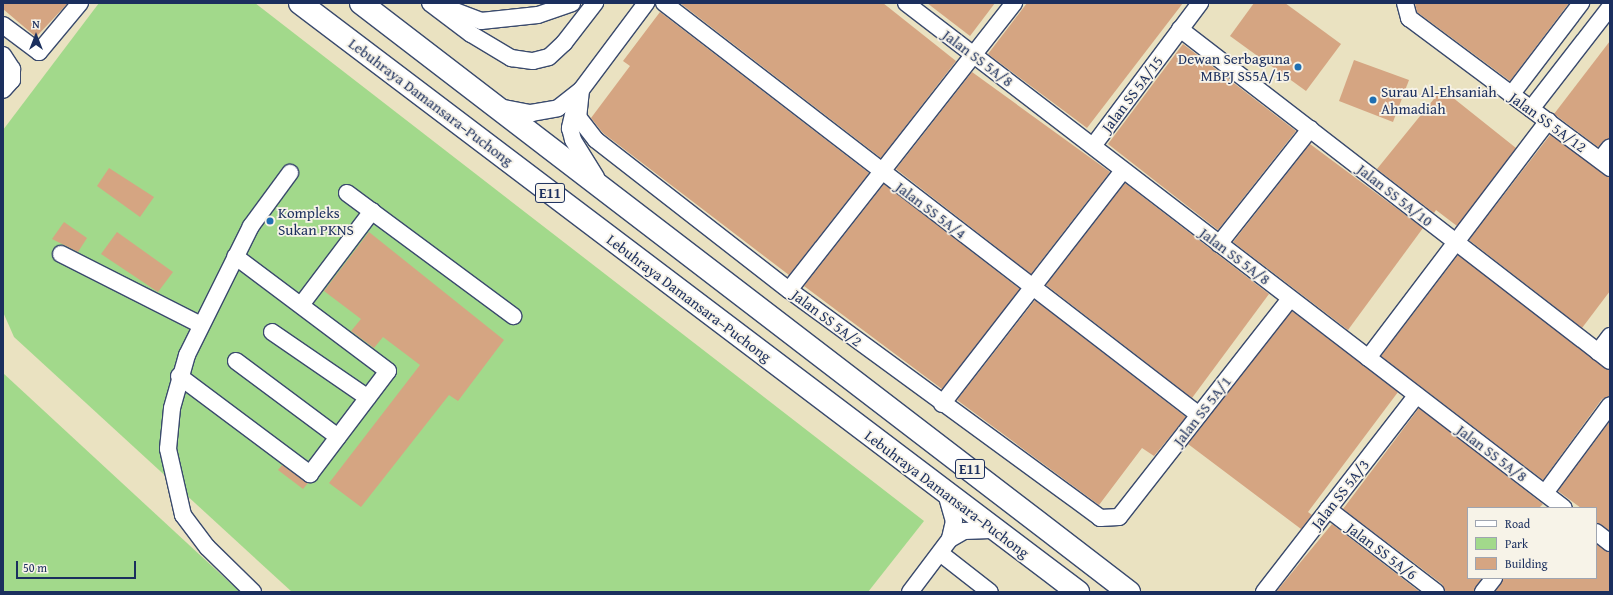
<!DOCTYPE html>
<meta charset="utf-8">
<style>
body{margin:0}
#map{position:relative;width:1613px;height:595px;overflow:hidden;background:#eae2c1;font-family:"Gentium Book Plus",serif}
div>[style]{position:absolute}
.green>*{inset:0;background:#a2d98b}
.building>*{inset:0;background:#d5a582}
.roads{filter:drop-shadow(1px 0 #3a4a6d) drop-shadow(-1px 0 #3a4a6d) drop-shadow(0 1px #3a4a6d) drop-shadow(0 -1px #3a4a6d)}
.minor>*{height:16px;margin:-8px;padding:0 8px;transform-origin:8px;border-radius:8px;background:#fff}
.highway>*{height:22px;margin:-11px;padding:0 11px;transform-origin:11px;border-radius:11px;background:#fff}
.dots>*{width:11px;height:11px;translate:-50% -50%;box-sizing:border-box;border:2px solid #f7f3e8;border-radius:50%}
span{translate:-50% -50%;white-space:nowrap;text-align:center;line-height:1.15;-webkit-text-stroke:3.5px #f7f3e8;paint-order:stroke}
.shield-label span{padding:1px 3px;background:#f7f3e8;border:1px solid;border-radius:3px;-webkit-text-stroke-width:0}
.shield-label{font-size:14px;color:#1b2f5e;font-weight:700}
.street-label{font-size:15px;color:#1b2f5e}
.poi-label{font-size:15px;color:#1b2f5e}
.right{translate:-100% -50%;text-align:right}
.left{translate:0 -50%;text-align:left}
.frame{position:absolute;inset:0;border:4px solid #1b2f5e;pointer-events:none}
.legend{position:absolute;left:1467px;top:507px;width:130px;height:72px;box-sizing:border-box;background:#f7f3e8;border:1px solid #9fa5b1;margin:0;padding:5px 7px;list-style:none;font-size:12px;color:#1b2f5e}
.legend li{display:flex;align-items:center;gap:8px;height:20px}
.legend b{width:20px;border:1px solid #9fa5b1}
.north{position:absolute;left:16px;top:16px;width:40px;height:40px;-webkit-text-stroke:3px #f7f3e8;paint-order:stroke;rotate:0deg;font-size:11px;font-weight:700;line-height:16px;text-align:center;color:#1b2f5e}
.north::after{content:'';display:block;margin:auto;width:14px;height:18px;background:#1b2f5e;clip-path:polygon(50% 0,100% 100%,50% 72%,0 100%)}
.scale{position:absolute;left:16px;top:561px;width:120px;height:18px;box-sizing:border-box;border:2px solid #1b2f5e;border-top:0;padding-left:5px;font-size:12px;line-height:14px;white-space:nowrap;color:#1b2f5e;-webkit-text-stroke:3px #f7f3e8;paint-order:stroke}
</style>
<div id="map">
<div class="green">
<i style="clip-path:polygon(99px 3px,255px 3px,924px 521px,868px 592px,292px 592px,14px 337px,3px 312px,3px 130px)"></i>
<i style="clip-path:polygon(3px 373px,240px 592px,3px 592px)"></i>
</div>
<div class="building">
<i style="clip-path:polygon(3px 3px,68px 3px,36px 37px,3px 9px)"></i>
<i style="clip-path:polygon(680px 3px,883px 3px,956px 61px,881px 158px)"></i>
<i style="clip-path:polygon(927px 3px,995px 3px,970px 36px)"></i>
<i style="clip-path:polygon(1027px 3px,1183px 3px,1087px 128px,988px 54px)"></i>
<i style="clip-path:polygon(1254px 3px,1285px 3px,1341px 44px,1306px 91px,1230px 36px)"></i>
<i style="clip-path:polygon(1415px 3px,1569px 3px,1510px 81px,1417px 12px)"></i>
<i style="clip-path:polygon(660px 12px,869px 173px,789px 275px,603px 133px,591px 118px,630px 66px,623px 61px)"></i>
<i style="clip-path:polygon(1610px 41px,1610px 138px,1598px 147px,1554px 114px)"></i>
<i style="clip-path:polygon(1183px 44px,1296px 131px,1218px 230px,1108px 144px)"></i>
<i style="clip-path:polygon(1354px 60px,1409px 80px,1393px 122px,1339px 101px)"></i>
<i style="clip-path:polygon(972px 72px,1110px 172px,1031px 274px,896px 169px)"></i>
<i style="clip-path:polygon(1442px 89px,1516px 148px,1457px 226px,1436px 210px,1434px 213px,1377px 169px)"></i>
<i style="clip-path:polygon(1550px 135px,1610px 177px,1610px 291px,1582px 328px,1469px 240px)"></i>
<i style="clip-path:polygon(1310px 144px,1423px 228px,1348px 330px,1233px 242px)"></i>
<i style="clip-path:polygon(109px 168px,154px 197px,140px 217px,97px 186px)"></i>
<i style="clip-path:polygon(1125px 183px,1269px 294px,1192px 398px,1046px 285px)"></i>
<i style="clip-path:polygon(884px 184px,1020px 289px,942px 389px,804px 286px)"></i>
<i style="clip-path:polygon(64px 222px,87px 238px,78px 252px,52px 239px)"></i>
<i style="clip-path:polygon(117px 232px,173px 272px,158px 292px,101px 254px)"></i>
<i style="clip-path:polygon(369px 232px,504px 340px,458px 401px,449px 395px,361px 507px,329px 483px,420px 365px,383px 337px,374px 348px,351px 331px,361px 319px,324px 291px)"></i>
<i style="clip-path:polygon(1458px 255px,1610px 370px,1610px 396px,1602px 399px,1543px 480px,1381px 356px)"></i>
<i style="clip-path:polygon(1035px 300px,1186px 417px,1154px 456px,1142px 448px,1099px 505px,957px 400px)"></i>
<i style="clip-path:polygon(1292px 311px,1398px 392px,1308px 512px,1312px 515px,1301px 529px,1188px 444px)"></i>
<i style="clip-path:polygon(1419px 408px,1543px 504px,1539px 508px,1468px 508px,1468px 578px,1482px 578px,1474px 592px,1445px 592px,1442px 584px,1343px 509px)"></i>
<i style="clip-path:polygon(1610px 421px,1610px 531px,1596px 523px,1596px 508px,1581px 508px,1558px 491px)"></i>
<i style="clip-path:polygon(282px 465px,308px 483px,303px 489px,278px 470px)"></i>
<i style="clip-path:polygon(1332px 524px,1420px 592px,1276px 592px)"></i>
<i style="clip-path:polygon(1596px 544px,1610px 552px,1610px 592px,1495px 592px,1503px 578px,1596px 578px)"></i>
</div>
<div class="roads">
<div class="minor">
<i style="left:430px;top:3px;width:51px;rotate:37.1deg"></i>
<i style="left:471px;top:34px;width:47px;rotate:31deg"></i>
<i style="left:511px;top:58px;width:22px;rotate:8deg"></i>
<i style="left:533px;top:61px;width:16px;rotate:-14deg"></i>
<i style="left:549px;top:57px;width:21px;rotate:-43deg"></i>
<i style="left:564px;top:43px;width:51px;rotate:-52.2deg"></i>
<i style="left:664px;top:3px;width:675px;rotate:37.6deg"></i>
<i style="left:906px;top:3px;width:829px;rotate:37.51deg"></i>
<i style="left:1405px;top:3px;width:16px;rotate:75deg"></i>
<i style="left:1409px;top:18px;width:251px;rotate:36.7deg"></i>
<i style="left:442px;top:6px;width:42px;rotate:21deg"></i>
<i style="left:481px;top:21px;width:57px;rotate:-6deg"></i>
<i style="left:538px;top:15px;width:36px;rotate:-19deg"></i>
<i style="left:3px;top:25px;width:45px;rotate:36.9deg"></i>
<i style="left:39px;top:52px;width:64px;rotate:-50.1deg"></i>
<i style="left:1180px;top:29px;width:543px;rotate:37.67deg"></i>
<i style="left:3px;top:55px;width:17px;rotate:57deg"></i>
<i style="left:12px;top:69px;width:11px;rotate:90deg"></i>
<i style="left:12px;top:80px;width:13px;rotate:132deg"></i>
<i style="left:581px;top:90px;width:27px;rotate:96deg"></i>
<i style="left:578px;top:117px;width:29px;rotate:52deg"></i>
<i style="left:596px;top:140px;width:244px;rotate:37.9deg"></i>
<i style="left:789px;top:290px;width:386px;rotate:36.2deg"></i>
<i style="left:1100px;top:518px;width:19px;rotate:-3deg"></i>
<i style="left:1119px;top:517px;width:277px;rotate:-51.9deg"></i>
<i style="left:1511px;top:95px;width:116px;rotate:-52.7deg"></i>
<i style="left:575px;top:106px;width:23px;rotate:103deg"></i>
<i style="left:570px;top:128px;width:12px;rotate:76deg"></i>
<i style="left:573px;top:140px;width:44px;rotate:58.1deg"></i>
<i style="left:499px;top:107px;width:33px;rotate:11deg"></i>
<i style="left:531px;top:113px;width:27px;rotate:-10deg"></i>
<i style="left:558px;top:108px;width:29px;rotate:-38deg"></i>
<i style="left:581px;top:90px;width:109px;rotate:-53.2deg"></i>
<i style="left:1531px;top:109px;width:129px;rotate:-52.2deg"></i>
<i style="left:1093px;top:146px;width:179px;rotate:-53.2deg"></i>
<i style="left:1600px;top:160px;width:16px;rotate:-52deg"></i>
<i style="left:347px;top:193px;width:207px;rotate:36.5deg"></i>
<i style="left:1219px;top:244px;width:147px;rotate:-51.6deg"></i>
<i style="left:61px;top:254px;width:157px;rotate:26.9deg"></i>
<i style="left:789px;top:290px;width:365px;rotate:-51.9deg"></i>
<i style="left:301px;top:305px;width:118px;rotate:-52.9deg"></i>
<i style="left:272px;top:332px;width:116px;rotate:34.5deg"></i>
<i style="left:1598px;top:352px;width:20px;rotate:-53deg"></i>
<i style="left:1368px;top:358px;width:298px;rotate:-52.8deg"></i>
<i style="left:236px;top:361px;width:127px;rotate:36.7deg"></i>
<i style="left:179px;top:376px;width:164px;rotate:36.8deg"></i>
<i style="left:310px;top:474px;width:129px;rotate:-52.9deg"></i>
<i style="left:388px;top:371px;width:191px;rotate:-143.1deg"></i>
<i style="left:942px;top:404px;width:295px;rotate:-52.2deg"></i>
<i style="left:945px;top:490px;width:32px;rotate:74deg"></i>
<i style="left:954px;top:521px;width:18px;rotate:103deg"></i>
<i style="left:1545px;top:493px;width:109px;rotate:-53.5deg"></i>
<i style="left:1328px;top:509px;width:136px;rotate:37.5deg"></i>
<i style="left:1596px;top:532px;width:18px;rotate:38deg"></i>
<i style="left:940px;top:553px;width:63px;rotate:38deg"></i>
<i style="left:253px;top:592px;width:64px;rotate:-135.6deg"></i>
<i style="left:207px;top:547px;width:40px;rotate:-127deg"></i>
<i style="left:183px;top:515px;width:68px;rotate:-102.8deg"></i>
<i style="left:168px;top:449px;width:41px;rotate:-84.4deg"></i>
<i style="left:172px;top:408px;width:55px;rotate:-74.2deg"></i>
<i style="left:187px;top:355px;width:144px;rotate:-63.6deg"></i>
<i style="left:251px;top:226px;width:66px;rotate:-53.7deg"></i>
<i style="left:910px;top:592px;width:66px;rotate:-53deg"></i>
<i style="left:950px;top:539px;width:16px;rotate:-30deg"></i>
<i style="left:964px;top:531px;width:33px;rotate:-2deg"></i>
<i style="left:1264px;top:592px;width:249px;rotate:-52.2deg"></i>
<i style="left:1483px;top:592px;width:18px;rotate:-52deg"></i>
</div>
<div class="highway">
<i style="left:300px;top:3px;width:976px;rotate:37.13deg"></i>
<i style="left:361px;top:3px;width:968px;rotate:37.49deg"></i>
</div>
</div>
<div class="dots">
<i style="left:1298px;top:67px;background:#1f6fb2"></i>
<i style="left:1373px;top:100px;background:#1f6fb2"></i>
<i style="left:270px;top:221px;background:#1f6fb2"></i>
</div>
<div class="shield-label">
<span style="left:550px;top:193px">E11</span>
<span style="left:970px;top:469px">E11</span>
</div>
<div class="street-label">
<span style="left:978px;top:58px;rotate:37deg">Jalan SS 5A/8</span>
<span style="left:1132px;top:94px;rotate:-53deg">Jalan SS 5A/15</span>
<span style="left:431px;top:102px;rotate:37deg">Lebuhraya Damansara–Puchong</span>
<span style="left:1548px;top:122px;rotate:36deg">Jalan SS 5A/12</span>
<span style="left:1395px;top:195px;rotate:38deg">Jalan SS 5A/10</span>
<span style="left:931px;top:210px;rotate:37deg">Jalan SS 5A/4</span>
<span style="left:1235px;top:256px;rotate:37deg">Jalan SS 5A/8</span>
<span style="left:689px;top:298px;rotate:37deg">Lebuhraya Damansara–Puchong</span>
<span style="left:827px;top:318px;rotate:37deg">Jalan SS 5A/2</span>
<span style="left:1202px;top:411px;rotate:-52deg">Jalan SS 5A/1</span>
<span style="left:1492px;top:453px;rotate:37deg">Jalan SS 5A/8</span>
<span style="left:947px;top:494px;rotate:37deg">Lebuhraya Damansara–Puchong</span>
<span style="left:1340px;top:494px;rotate:-52deg">Jalan SS 5A/3</span>
<span style="left:1382px;top:551px;rotate:37deg">Jalan SS 5A/6</span>
</div>
<div class="poi-label">
<span class="right" style="left:1290px;top:67px">Dewan Serbaguna<br>MBPJ SS5A/15</span>
<span class="left" style="left:1381px;top:100px">Surau Al-Ehsaniah<br>Ahmadiah</span>
<span class="left" style="left:278px;top:221px">Kompleks<br>Sukan PKNS</span>
</div>
<div class="frame"></div>
<ul class="legend">
<li><b style="height:5px;background:#fff"></b>Road</li>
<li><b style="height:11px;background:#a2d98b"></b>Park</li>
<li><b style="height:11px;background:#d5a582"></b>Building</li>
</ul>
<div class="north">N</div>
<div class="scale">50 m</div>
</div>
